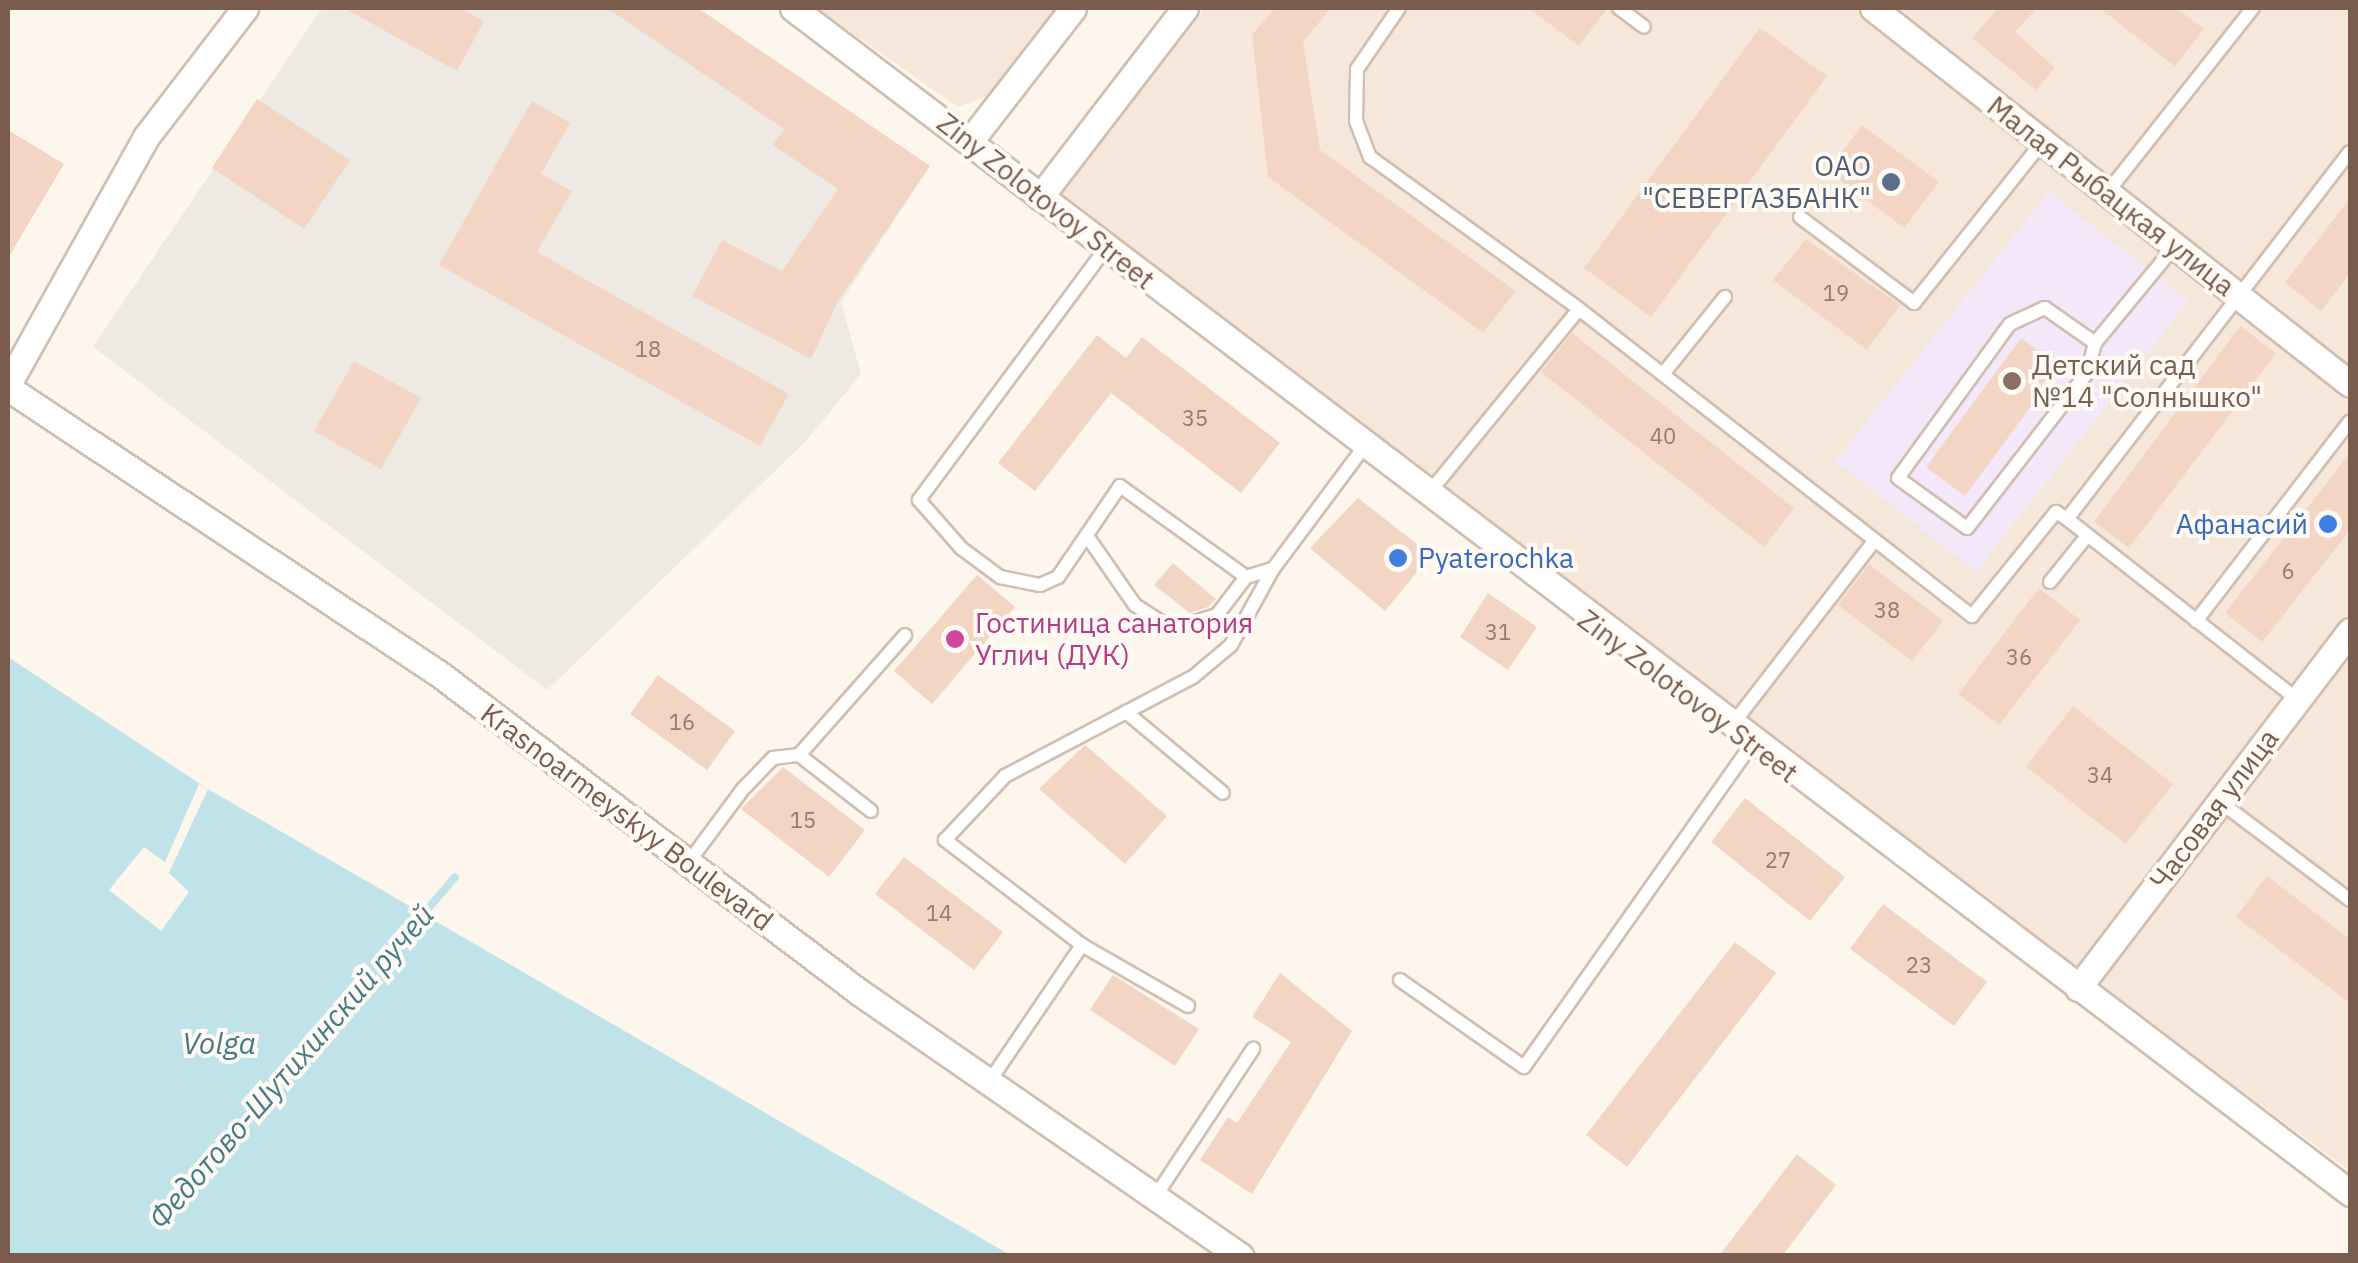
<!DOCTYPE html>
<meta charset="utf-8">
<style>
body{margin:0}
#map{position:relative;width:2358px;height:1263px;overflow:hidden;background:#fdf6ec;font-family:"IBM Plex Sans",sans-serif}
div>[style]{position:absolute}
.residential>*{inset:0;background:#f5e8da}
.industrial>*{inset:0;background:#efe9e4}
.education>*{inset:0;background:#f3e8fa}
.water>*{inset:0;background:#bfe3e8}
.pier>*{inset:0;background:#fdf6ec}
.stream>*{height:8px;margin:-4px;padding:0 4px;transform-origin:4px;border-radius:4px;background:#bfe3e8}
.building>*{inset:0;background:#f3d5c3}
.roads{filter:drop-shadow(2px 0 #d1beb0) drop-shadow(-2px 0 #d1beb0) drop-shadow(0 2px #d1beb0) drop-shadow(0 -2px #d1beb0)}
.service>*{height:12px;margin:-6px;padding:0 6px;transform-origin:6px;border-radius:6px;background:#fff}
.minor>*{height:25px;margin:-12.5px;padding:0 12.5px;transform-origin:12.5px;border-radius:12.5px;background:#fff}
.dots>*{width:28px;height:28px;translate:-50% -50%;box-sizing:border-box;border:5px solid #fffaf3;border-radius:50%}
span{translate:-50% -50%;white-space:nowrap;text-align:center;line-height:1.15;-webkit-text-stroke:8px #fffaf3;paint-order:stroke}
.number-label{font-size:22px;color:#987a6a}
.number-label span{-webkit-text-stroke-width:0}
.service-label{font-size:28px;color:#4e5e75}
.right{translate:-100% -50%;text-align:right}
.street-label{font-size:28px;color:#7a5c4d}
.education-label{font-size:28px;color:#785e54}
.left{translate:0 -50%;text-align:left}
.shop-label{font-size:28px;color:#366cbe}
.hotel-label{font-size:28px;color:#b23c85}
.water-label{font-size:30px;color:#437c86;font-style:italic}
.frame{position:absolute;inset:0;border:10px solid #7a5c4d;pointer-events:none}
</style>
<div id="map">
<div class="residential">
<i style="clip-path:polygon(816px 8px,1060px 8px,993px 94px,958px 107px)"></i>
<i style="clip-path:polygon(1204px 8px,2350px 8px,2350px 612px,2077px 972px,1059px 197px)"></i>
<i style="clip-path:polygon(2350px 651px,2350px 1171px,2096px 983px)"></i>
</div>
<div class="industrial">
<i style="clip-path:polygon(322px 8px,698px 8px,930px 166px,841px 302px,861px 374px,806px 441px,547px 690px,93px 347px)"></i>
</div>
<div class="education">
<i style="clip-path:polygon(2049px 192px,2188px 301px,1976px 572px,1835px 461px)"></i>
</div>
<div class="water">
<i style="clip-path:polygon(8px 657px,208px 789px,1010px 1255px,8px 1255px)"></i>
</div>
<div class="pier">
<i style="clip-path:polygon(199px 784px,208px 789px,169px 873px,189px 892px,161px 931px,109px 890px,144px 847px,165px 862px)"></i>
</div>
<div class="stream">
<i style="left:419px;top:919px;width:55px;rotate:-49.4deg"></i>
</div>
<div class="building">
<i style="clip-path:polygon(344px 8px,460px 8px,484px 21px,457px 71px)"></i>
<i style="clip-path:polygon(607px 8px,698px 8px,930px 166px,838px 301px,811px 359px,692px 296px,722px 240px,782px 271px,838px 189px,773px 145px,784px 129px)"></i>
<i style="clip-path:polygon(1275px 8px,1331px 8px,1303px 42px,1320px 150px,1516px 291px,1483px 333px,1268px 177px,1252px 35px)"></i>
<i style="clip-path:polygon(1528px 8px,1608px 8px,1579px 46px)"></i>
<i style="clip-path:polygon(1998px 8px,2037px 8px,2015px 32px,2055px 68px,2036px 90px,1972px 38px)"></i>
<i style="clip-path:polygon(2099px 8px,2176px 8px,2204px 29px,2175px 66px)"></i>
<i style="clip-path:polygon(1760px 28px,1827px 76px,1651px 317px,1584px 268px)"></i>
<i style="clip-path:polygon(257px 99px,350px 160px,304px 229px,212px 168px)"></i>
<i style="clip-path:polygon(532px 101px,570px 123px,541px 174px,572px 191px,537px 252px,789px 394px,760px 446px,439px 265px)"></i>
<i style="clip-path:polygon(1862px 125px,1939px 182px,1904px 228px,1828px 171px)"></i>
<i style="clip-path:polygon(8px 130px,64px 164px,8px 258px)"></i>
<i style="clip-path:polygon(2350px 198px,2350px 273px,2321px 311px,2285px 283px)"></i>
<i style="clip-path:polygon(1806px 239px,1900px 305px,1867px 350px,1773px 280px)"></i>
<i style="clip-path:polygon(2240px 326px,2276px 353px,2129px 548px,2094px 522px)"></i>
<i style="clip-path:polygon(1572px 333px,1794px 508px,1764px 547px,1541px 372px)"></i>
<i style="clip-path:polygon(1097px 335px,1126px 358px,1142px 337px,1280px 443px,1241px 493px,1111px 393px,1035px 491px,998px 463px)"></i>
<i style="clip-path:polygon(2021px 338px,2060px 367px,1965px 496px,1926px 467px)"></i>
<i style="clip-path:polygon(354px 361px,421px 398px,381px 469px,314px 431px)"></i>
<i style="clip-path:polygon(2350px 453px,2350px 530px,2262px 642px,2225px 613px)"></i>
<i style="clip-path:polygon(1358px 498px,1431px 555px,1385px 611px,1310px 548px)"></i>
<i style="clip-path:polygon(1173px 563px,1216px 599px,1208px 607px,1190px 613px,1154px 585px)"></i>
<i style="clip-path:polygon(1869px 564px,1943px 621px,1912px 661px,1838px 605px)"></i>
<i style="clip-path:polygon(977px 575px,1015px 607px,932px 704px,894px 671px)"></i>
<i style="clip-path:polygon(2039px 588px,2080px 620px,1999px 725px,1958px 694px)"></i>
<i style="clip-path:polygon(1488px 593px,1537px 627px,1508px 670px,1460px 637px)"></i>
<i style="clip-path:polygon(658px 675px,735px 731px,707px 770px,630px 714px)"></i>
<i style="clip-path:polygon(2073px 706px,2173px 784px,2126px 844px,2026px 767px)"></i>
<i style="clip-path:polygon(1085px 745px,1167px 816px,1125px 864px,1039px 789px)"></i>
<i style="clip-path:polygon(783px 767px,865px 830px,829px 877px,741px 809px)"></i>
<i style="clip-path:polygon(1745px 798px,1845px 877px,1810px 921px,1711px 842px)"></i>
<i style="clip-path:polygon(904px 857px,1003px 932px,974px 970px,875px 894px)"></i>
<i style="clip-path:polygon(2267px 876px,2350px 939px,2350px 1003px,2236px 917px)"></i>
<i style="clip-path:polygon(1883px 904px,1987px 982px,1954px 1026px,1850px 949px)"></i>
<i style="clip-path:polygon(1735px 942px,1776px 973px,1627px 1167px,1586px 1135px)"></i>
<i style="clip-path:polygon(1280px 973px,1352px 1031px,1252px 1194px,1200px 1160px,1228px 1117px,1237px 1123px,1291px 1042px,1252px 1017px)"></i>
<i style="clip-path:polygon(1113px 975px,1199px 1029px,1175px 1066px,1090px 1010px)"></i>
<i style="clip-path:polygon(1797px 1154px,1836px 1185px,1782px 1256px,1719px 1256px)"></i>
</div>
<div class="roads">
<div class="service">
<i style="left:1399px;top:8px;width:74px;rotate:124.5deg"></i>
<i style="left:1357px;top:69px;width:52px;rotate:91.1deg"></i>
<i style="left:1356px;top:121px;width:39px;rotate:69deg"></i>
<i style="left:1370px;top:157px;width:258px;rotate:36deg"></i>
<i style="left:1579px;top:309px;width:237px;rotate:129.2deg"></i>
<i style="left:1619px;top:8px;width:31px;rotate:37deg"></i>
<i style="left:2106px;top:194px;width:237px;rotate:-51.7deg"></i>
<i style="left:1800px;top:217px;width:143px;rotate:37deg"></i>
<i style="left:1914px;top:303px;width:203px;rotate:-51.4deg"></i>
<i style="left:1106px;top:248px;width:314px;rotate:126.6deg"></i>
<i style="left:919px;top:500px;width:64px;rotate:48.8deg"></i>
<i style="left:961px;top:548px;width:49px;rotate:36.6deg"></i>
<i style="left:1000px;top:577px;width:41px;rotate:11.3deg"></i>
<i style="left:1040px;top:585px;width:20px;rotate:-24deg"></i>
<i style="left:1058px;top:577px;width:110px;rotate:-55.7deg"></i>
<i style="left:1120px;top:486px;width:155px;rotate:35.8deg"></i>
<i style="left:1246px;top:577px;width:28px;rotate:-17deg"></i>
<i style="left:1273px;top:569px;width:152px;rotate:-53.3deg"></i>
<i style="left:1579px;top:309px;width:499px;rotate:38deg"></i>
<i style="left:1972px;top:616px;width:134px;rotate:-51.1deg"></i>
<i style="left:2056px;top:512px;width:13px;rotate:32deg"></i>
<i style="left:2095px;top:343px;width:31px;rotate:105deg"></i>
<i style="left:2087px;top:373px;width:196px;rotate:127.7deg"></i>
<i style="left:1967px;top:528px;width:85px;rotate:-144.1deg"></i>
<i style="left:1898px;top:478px;width:190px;rotate:-54deg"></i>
<i style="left:2010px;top:324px;width:38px;rotate:-25deg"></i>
<i style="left:2045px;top:308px;width:61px;rotate:35deg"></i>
<i style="left:2095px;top:343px;width:126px;rotate:-50.5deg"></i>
<i style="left:1663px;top:374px;width:99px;rotate:-51.2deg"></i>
<i style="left:1087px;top:536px;width:84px;rotate:55.2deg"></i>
<i style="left:1135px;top:605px;width:44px;rotate:33deg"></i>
<i style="left:1172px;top:629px;width:47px;rotate:-17.3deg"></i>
<i style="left:1217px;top:615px;width:48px;rotate:-52.7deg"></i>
<i style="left:2050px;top:582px;width:59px;rotate:-51.2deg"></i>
<i style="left:2196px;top:621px;width:252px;rotate:-52.4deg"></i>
<i style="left:2298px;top:700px;width:293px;rotate:-141.9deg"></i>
<i style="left:2067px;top:519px;width:463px;rotate:-52.4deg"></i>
<i style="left:1126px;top:712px;width:126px;rotate:39.9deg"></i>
<i style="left:1732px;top:725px;width:232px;rotate:-52.3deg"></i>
<i style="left:799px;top:755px;width:91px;rotate:37.9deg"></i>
<i style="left:2219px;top:801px;width:164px;rotate:37.1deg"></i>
<i style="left:688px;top:863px;width:92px;rotate:-53.4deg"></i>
<i style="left:743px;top:789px;width:43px;rotate:-45.9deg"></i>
<i style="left:773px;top:758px;width:26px;rotate:-7deg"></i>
<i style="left:799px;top:755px;width:160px;rotate:-48.5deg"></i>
<i style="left:1400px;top:980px;width:151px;rotate:35.1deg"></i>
<i style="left:1524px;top:1067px;width:394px;rotate:-54.8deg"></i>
<i style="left:1188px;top:1006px;width:122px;rotate:-150.1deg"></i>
<i style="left:1082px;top:945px;width:173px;rotate:-142.5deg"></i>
<i style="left:945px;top:840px;width:88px;rotate:-46.8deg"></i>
<i style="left:1005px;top:776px;width:212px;rotate:-27.8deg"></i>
<i style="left:1193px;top:677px;width:50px;rotate:-40.1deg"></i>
<i style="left:1231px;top:645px;width:87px;rotate:-61.1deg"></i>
<i style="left:989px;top:1082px;width:166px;rotate:-55.8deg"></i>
<i style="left:1155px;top:1197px;width:178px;rotate:-56.5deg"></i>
</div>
<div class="minor">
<i style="left:793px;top:8px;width:1957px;rotate:37.27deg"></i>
<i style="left:1873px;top:8px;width:607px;rotate:38.25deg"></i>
<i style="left:970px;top:141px;width:168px;rotate:-52.2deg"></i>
<i style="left:1040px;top:197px;width:238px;rotate:-52.5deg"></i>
<i style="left:8px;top:384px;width:283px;rotate:-60.8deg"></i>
<i style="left:146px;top:137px;width:163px;rotate:-52.5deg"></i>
<i style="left:8px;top:388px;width:516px;rotate:33.54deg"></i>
<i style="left:438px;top:673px;width:528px;rotate:37.15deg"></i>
<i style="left:859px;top:992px;width:464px;rotate:34.7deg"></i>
<i style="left:2078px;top:988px;width:449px;rotate:-52.7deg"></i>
</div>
</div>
<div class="dots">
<i style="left:1891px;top:182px;background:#5c6f8a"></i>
<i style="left:2012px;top:381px;background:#8d6e63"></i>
<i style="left:2328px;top:524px;background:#3f7fe0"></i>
<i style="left:1398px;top:558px;background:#3f7fe0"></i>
<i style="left:955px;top:639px;background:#d1479c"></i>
</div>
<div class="number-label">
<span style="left:1836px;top:293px">19</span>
<span style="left:648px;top:349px">18</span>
<span style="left:1195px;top:418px">35</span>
<span style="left:1663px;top:436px">40</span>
<span style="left:2288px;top:571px">6</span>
<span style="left:1887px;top:610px">38</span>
<span style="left:1498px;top:632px">31</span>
<span style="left:2019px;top:657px">36</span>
<span style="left:682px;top:722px">16</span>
<span style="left:2100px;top:775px">34</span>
<span style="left:803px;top:820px">15</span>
<span style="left:1778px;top:860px">27</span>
<span style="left:939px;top:913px">14</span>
<span style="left:1919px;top:965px">23</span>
</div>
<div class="service-label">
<span class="right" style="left:1871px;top:182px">ОАО<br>"СЕВЕРГАЗБАНК"</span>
</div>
<div class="street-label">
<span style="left:2111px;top:196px;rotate:38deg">Малая Рыбацкая улица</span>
<span style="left:1046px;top:201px;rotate:38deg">Ziny Zolotovoy Street</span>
<span style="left:1688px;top:696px;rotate:37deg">Ziny Zolotovoy Street</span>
<span style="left:2214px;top:809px;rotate:-53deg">Часовая улица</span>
<span style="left:627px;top:817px;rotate:37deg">Krasnoarmeyskyy Boulevard</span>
</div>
<div class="education-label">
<span class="left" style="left:2032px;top:381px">Детский сад<br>№14 "Солнышко"</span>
</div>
<div class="shop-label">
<span class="right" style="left:2308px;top:524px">Афанасий</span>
<span class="left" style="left:1418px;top:558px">Pyaterochka</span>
</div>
<div class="hotel-label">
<span class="left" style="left:975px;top:639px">Гостиница санатория<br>Углич (ДУК)</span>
</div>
<div class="water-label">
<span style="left:219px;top:1043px">Volga</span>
<span style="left:291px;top:1066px;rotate:-49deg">Федотово-Шутихинский ручей</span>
</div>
<div class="frame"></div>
</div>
